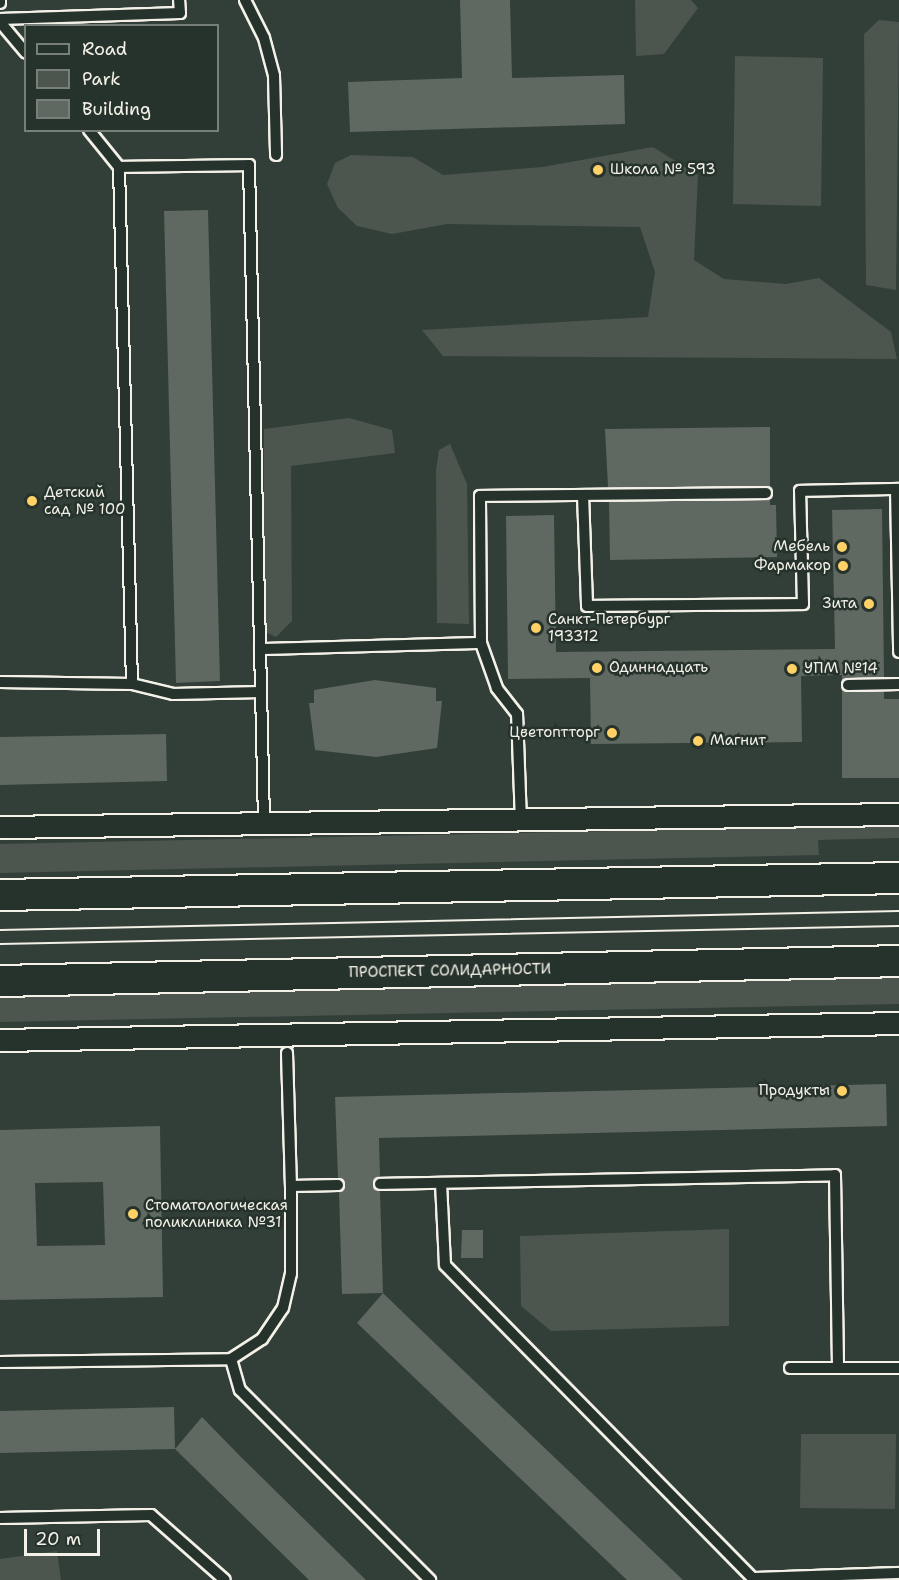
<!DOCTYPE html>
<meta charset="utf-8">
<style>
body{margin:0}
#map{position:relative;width:899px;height:1580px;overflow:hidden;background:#323e38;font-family:"Shantell Sans",sans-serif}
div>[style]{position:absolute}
.green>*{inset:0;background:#4c564f}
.building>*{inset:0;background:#5f6861}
.roads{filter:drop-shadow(2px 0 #f4f1e8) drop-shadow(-2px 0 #f4f1e8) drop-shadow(0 2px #f4f1e8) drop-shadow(0 -2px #f4f1e8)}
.service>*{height:10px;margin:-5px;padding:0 5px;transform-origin:5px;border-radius:5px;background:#26332d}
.minor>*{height:21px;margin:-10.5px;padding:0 10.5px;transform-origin:10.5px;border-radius:10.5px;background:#26332d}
.secondary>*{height:30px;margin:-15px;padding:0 15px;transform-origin:15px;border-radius:15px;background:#26332d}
.tram>*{height:1.5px;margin:-0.75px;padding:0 0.75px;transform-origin:0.75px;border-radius:0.75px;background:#f4f1e8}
.dots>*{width:16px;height:16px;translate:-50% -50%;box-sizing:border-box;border:3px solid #26332d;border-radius:50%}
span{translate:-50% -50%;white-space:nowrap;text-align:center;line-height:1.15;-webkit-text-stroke:5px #26332d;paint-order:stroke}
.poi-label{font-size:15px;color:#f4f1e8}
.left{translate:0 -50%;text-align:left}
.right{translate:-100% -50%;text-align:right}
.street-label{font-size:15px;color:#f4f1e8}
.legend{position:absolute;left:24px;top:24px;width:195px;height:108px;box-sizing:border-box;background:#26332d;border:2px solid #787f78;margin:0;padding:8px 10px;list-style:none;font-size:18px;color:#f4f1e8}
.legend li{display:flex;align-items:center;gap:12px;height:30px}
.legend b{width:30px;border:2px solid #787f78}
.scale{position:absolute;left:24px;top:1529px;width:76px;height:27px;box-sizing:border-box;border:3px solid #f4f1e8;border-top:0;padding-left:8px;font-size:18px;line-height:21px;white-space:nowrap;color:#f4f1e8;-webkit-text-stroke:4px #26332d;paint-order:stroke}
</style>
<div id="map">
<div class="green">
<i style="clip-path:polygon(635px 0,691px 0,698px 8px,664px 54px,636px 56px)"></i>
<i style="clip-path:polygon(879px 20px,899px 22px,896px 290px,866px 285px,864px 34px)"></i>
<i style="clip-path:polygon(735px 56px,823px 58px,821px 206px,733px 204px)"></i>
<i style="clip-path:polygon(653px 147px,698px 175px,694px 260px,724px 279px,786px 284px,819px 278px,891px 332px,897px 359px,443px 356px,422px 330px,648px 317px,655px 272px,640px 227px,447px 224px,392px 234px,357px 226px,338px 208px,327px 184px,335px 163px,351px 155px,413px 157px,443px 175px,543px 167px)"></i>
<i style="clip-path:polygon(349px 418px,392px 430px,395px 453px,291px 466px,292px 621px,276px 637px,263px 631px,264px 429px)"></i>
<i style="clip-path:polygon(450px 444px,467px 484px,469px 624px,437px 623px,436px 470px,439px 450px)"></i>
<i style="clip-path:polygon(899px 825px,899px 838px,818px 840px,819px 855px,0 873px,0 844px)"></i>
<i style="clip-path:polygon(899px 977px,899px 1004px,0 1022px,0 996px)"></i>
<i style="clip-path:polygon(729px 1229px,729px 1326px,551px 1331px,521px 1306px,520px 1236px)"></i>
<i style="clip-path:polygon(801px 1434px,896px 1434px,895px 1509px,800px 1508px)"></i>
<i style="clip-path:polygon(57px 1551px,61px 1580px,0 1580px,0 1559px)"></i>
</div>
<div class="building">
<i style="clip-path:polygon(460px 0,510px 0,512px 78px,624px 75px,625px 124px,350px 132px,348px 82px,462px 78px)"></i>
<i style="clip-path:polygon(208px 210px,220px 681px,176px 683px,164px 211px)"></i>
<i style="clip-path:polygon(770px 427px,770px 487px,608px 487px,605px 429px)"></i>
<i style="clip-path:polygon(770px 499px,770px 505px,776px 505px,777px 557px,610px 560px,609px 502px)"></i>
<i style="clip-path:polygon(882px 509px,884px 677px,848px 678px,842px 681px,842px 675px,801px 676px,802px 742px,591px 744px,590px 678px,508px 679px,506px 516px,554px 515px,556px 652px,835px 649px,832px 510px)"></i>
<i style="clip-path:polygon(375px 680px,436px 688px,436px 701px,442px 701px,437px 748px,376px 757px,315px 750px,309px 703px,314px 703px,314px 690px)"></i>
<i style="clip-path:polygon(842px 689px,884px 692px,884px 699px,899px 699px,899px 778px,842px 778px)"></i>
<i style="clip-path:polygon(166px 734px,167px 781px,0 785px,0 737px)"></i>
<i style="clip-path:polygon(886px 1084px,887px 1126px,379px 1138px,380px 1176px,373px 1185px,380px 1191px,383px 1293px,342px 1294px,339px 1192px,345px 1184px,338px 1178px,335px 1097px)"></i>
<i style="clip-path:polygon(evenodd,160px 1126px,163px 1297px,0 1300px,0 1130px,160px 1126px,103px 1182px,105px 1245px,37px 1246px,35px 1183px,103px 1182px)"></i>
<i style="clip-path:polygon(462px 1230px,483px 1230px,483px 1258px,461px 1258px)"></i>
<i style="clip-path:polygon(383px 1293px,420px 1329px,683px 1580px,627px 1580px,357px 1323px)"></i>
<i style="clip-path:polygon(174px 1407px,175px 1449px,0 1453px,0 1411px)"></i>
<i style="clip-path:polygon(202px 1417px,240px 1456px,366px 1580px,309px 1580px,175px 1449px)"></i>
</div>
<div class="roads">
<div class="service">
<i style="left:245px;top:0;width:42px;rotate:63.4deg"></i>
<i style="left:264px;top:38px;width:39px;rotate:75deg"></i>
<i style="left:274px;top:76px;width:79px;rotate:88.5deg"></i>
<i style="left:0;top:3px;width:3px;rotate:-90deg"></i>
<i style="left:0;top:19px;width:180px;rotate:-1.9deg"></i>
<i style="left:180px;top:13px;width:13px;rotate:-94deg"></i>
<i style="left:0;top:22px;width:40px;rotate:50deg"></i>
<i style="left:89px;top:130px;width:48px;rotate:51deg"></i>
<i style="left:119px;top:167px;width:517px;rotate:88.56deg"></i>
<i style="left:119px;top:167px;width:130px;rotate:-0.9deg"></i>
<i style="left:249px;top:165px;width:658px;rotate:88.69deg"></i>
<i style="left:896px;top:489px;width:163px;rotate:88.9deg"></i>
<i style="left:583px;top:495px;width:111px;rotate:87.9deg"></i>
<i style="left:587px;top:606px;width:216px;rotate:-0.5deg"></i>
<i style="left:803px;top:604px;width:113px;rotate:-91.5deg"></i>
<i style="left:800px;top:491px;width:99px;rotate:-1.2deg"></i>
<i style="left:260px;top:649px;width:221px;rotate:-1.6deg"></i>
<i style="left:0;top:682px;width:132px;rotate:0.9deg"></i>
<i style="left:132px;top:684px;width:42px;rotate:13.7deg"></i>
<i style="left:173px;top:694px;width:88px;rotate:-1.3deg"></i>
<i style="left:848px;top:685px;width:51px;rotate:-1.1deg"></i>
<i style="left:521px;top:822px;width:108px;rotate:-92.1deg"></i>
<i style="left:517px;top:714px;width:33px;rotate:-128deg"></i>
<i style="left:497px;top:688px;width:48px;rotate:-109.6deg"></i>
<i style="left:481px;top:643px;width:147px;rotate:-90.4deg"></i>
<i style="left:480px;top:496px;width:286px;rotate:-0.6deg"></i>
<i style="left:287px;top:1053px;width:133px;rotate:88.3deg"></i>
<i style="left:291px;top:1186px;width:47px;rotate:-1.2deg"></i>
<i style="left:441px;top:1183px;width:82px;rotate:87.2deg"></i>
<i style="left:445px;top:1265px;width:439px;rotate:45.5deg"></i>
<i style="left:753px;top:1578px;width:146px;rotate:-2deg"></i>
<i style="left:380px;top:1184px;width:455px;rotate:-1.1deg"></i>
<i style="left:835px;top:1175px;width:193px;rotate:89.1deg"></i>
<i style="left:231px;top:1359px;width:32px;rotate:74deg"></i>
<i style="left:240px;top:1390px;width:269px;rotate:45deg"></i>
<i style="left:0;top:1362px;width:231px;rotate:-0.7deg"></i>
<i style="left:231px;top:1359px;width:37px;rotate:-33deg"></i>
<i style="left:262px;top:1339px;width:37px;rotate:-56deg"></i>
<i style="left:283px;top:1308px;width:35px;rotate:-77deg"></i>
<i style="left:291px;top:1274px;width:88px;rotate:-90deg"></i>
<i style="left:790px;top:1368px;width:109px"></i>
<i style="left:0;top:1518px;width:151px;rotate:-1.1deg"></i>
<i style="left:151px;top:1515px;width:98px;rotate:41.3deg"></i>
</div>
<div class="minor">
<i style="left:0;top:827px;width:899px;rotate:-0.83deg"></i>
<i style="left:0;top:1040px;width:899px;rotate:-1.08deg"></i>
</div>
<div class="secondary">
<i style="left:0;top:895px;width:899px;rotate:-1.08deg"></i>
<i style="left:0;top:981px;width:899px;rotate:-1.27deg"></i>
</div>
</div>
<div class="tram">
<i style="left:0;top:930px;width:899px;rotate:-1.21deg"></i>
<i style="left:0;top:944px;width:899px;rotate:-1.15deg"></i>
</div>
<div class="dots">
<i style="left:598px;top:170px;background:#ffd166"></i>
<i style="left:32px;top:501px;background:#ffd166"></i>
<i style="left:842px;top:547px;background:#ffd166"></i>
<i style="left:843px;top:566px;background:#ffd166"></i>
<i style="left:869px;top:604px;background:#ffd166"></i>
<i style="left:536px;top:628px;background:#ffd166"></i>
<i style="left:597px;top:668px;background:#ffd166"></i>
<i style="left:792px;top:669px;background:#ffd166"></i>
<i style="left:612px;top:733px;background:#ffd166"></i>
<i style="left:698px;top:741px;background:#ffd166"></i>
<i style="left:842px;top:1091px;background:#ffd166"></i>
<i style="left:133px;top:1214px;background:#ffd166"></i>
</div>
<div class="poi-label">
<span class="left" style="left:610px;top:170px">Школа № 593</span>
<span class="left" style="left:44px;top:501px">Детский<br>сад № 100</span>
<span class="right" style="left:830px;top:547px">Мебель</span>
<span class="right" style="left:831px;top:566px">Фармакор</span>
<span class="right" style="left:857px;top:604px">Зита</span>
<span class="left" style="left:548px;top:628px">Санкт-Петербург<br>193312</span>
<span class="left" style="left:609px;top:668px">Одиннадцать</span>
<span class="left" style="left:804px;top:669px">УПМ №14</span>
<span class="right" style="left:600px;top:733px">Цветоптторг</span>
<span class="left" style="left:710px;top:741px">Магнит</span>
<span class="right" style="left:830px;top:1091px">Продукты</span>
<span class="left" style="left:145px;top:1214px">Стоматологическая<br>поликлиника №31</span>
</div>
<div class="street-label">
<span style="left:450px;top:971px;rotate:-1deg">ПРОСПЕКТ СОЛИДАРНОСТИ</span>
</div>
<ul class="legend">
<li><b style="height:8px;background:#26332d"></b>Road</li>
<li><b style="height:16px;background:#4c564f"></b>Park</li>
<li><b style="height:16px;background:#5f6861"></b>Building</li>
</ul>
<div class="scale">20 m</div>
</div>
